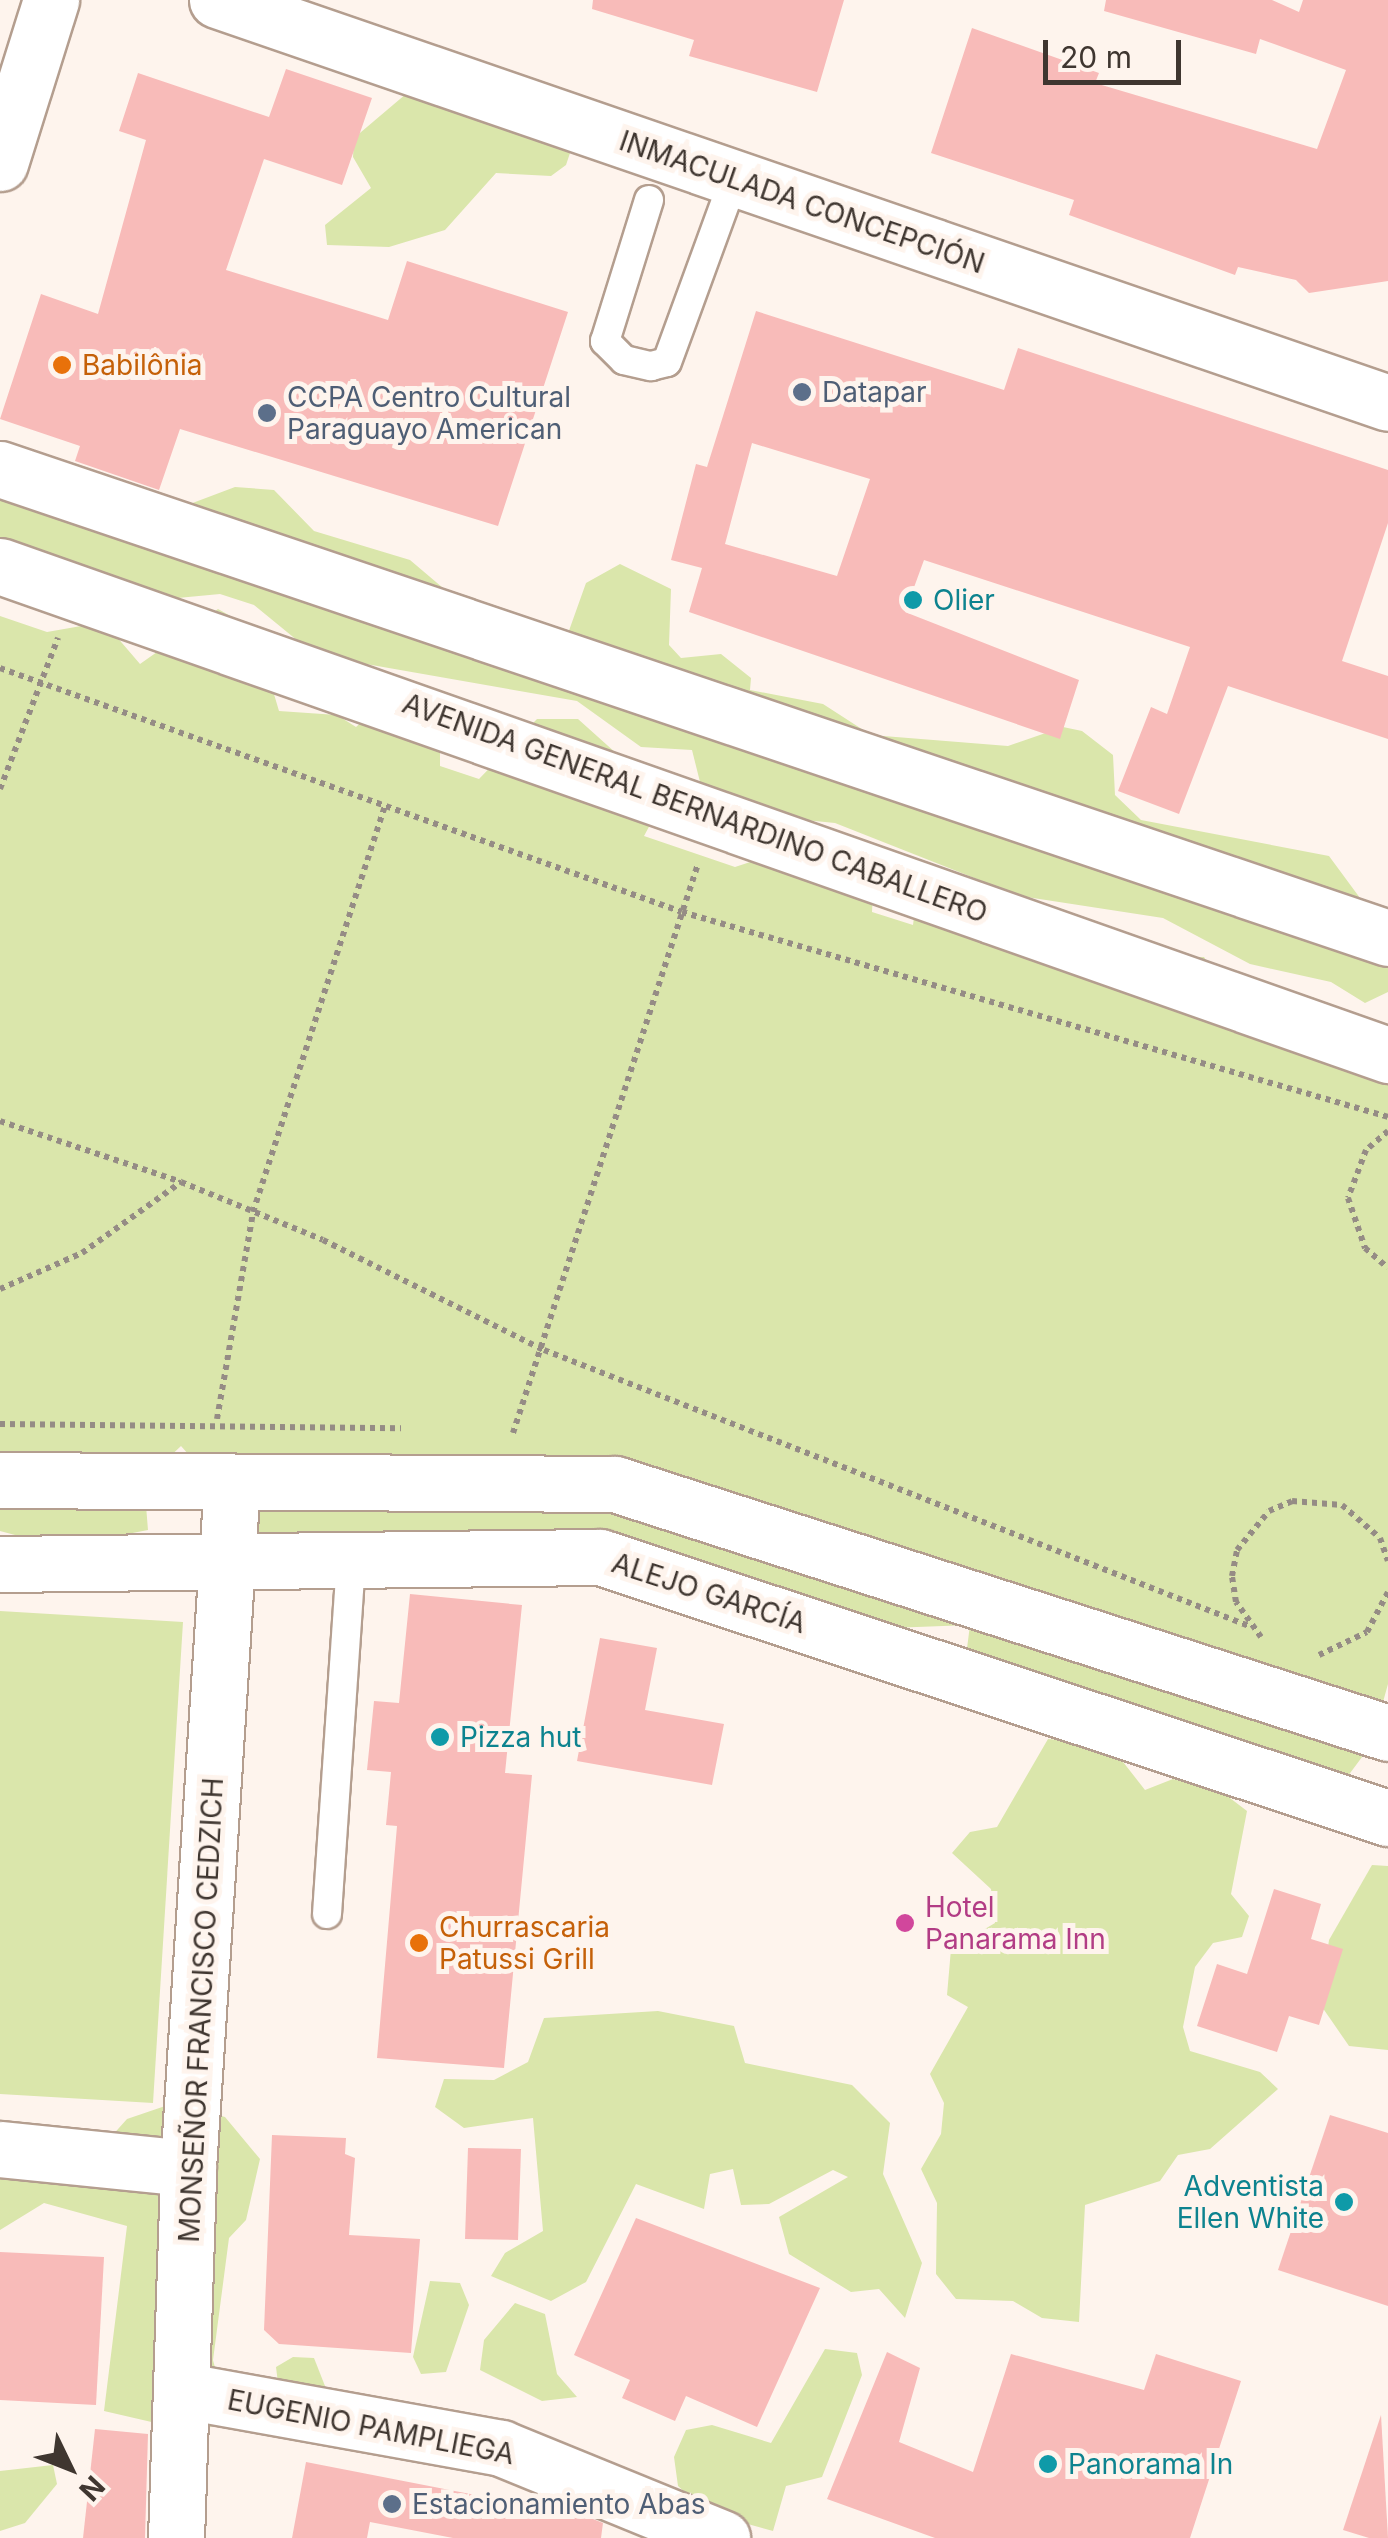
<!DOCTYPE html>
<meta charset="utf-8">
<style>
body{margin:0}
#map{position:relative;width:1388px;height:2538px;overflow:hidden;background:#fef4ed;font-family:Inter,sans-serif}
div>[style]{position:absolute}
.green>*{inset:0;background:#dae6ab}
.building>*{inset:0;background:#f8bbb9}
.path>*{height:6px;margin-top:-3px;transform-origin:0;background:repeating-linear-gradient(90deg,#958c85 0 5px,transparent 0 10px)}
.roads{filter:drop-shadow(2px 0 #b49e8f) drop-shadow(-2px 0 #b49e8f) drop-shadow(0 2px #b49e8f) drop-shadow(0 -2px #b49e8f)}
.lane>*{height:28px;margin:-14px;padding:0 14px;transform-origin:14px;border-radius:14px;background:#fff}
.street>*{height:55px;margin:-27.5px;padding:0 27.5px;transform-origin:27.5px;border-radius:27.5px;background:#fff}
.secondary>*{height:55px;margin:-27.5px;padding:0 27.5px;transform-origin:27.5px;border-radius:27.5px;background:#fff}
.primary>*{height:55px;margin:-27.5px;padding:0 27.5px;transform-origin:27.5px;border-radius:27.5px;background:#fff}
.dots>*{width:28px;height:28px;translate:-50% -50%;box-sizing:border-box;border:5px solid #fef4ed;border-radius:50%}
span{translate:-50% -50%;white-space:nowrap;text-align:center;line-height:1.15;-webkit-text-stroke:10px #fef4ed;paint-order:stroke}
.street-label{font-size:28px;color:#3f3630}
.food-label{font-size:28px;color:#c56008}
.left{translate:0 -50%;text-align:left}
.service-label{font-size:28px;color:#4e5e75}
.culture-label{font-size:28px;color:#0d838f}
.right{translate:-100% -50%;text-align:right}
.hotel-label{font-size:28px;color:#b23c85}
.north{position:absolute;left:20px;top:2418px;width:100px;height:100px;-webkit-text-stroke:8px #fef4ed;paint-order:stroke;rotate:133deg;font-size:28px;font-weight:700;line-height:40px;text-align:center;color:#3f3630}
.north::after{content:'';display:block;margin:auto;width:35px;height:45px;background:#3f3630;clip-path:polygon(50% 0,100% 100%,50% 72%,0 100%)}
.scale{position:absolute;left:1043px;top:40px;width:138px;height:45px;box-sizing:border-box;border:5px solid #3f3630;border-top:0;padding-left:12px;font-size:30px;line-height:35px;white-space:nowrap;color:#3f3630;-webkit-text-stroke:8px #fef4ed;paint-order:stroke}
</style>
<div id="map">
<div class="green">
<i style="clip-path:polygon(413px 88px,572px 147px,566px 165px,551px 176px,496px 173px,445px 230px,389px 247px,327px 245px,325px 225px,371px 188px,353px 157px,354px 138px)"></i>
<i style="clip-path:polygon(0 445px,174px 510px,235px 487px,274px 490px,314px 531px,410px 560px,456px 599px,566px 639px,586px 583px,620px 564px,671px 589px,669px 645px,681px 658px,721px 654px,751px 678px,750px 690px,823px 704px,871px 735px,1008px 746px,1063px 727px,1082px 731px,1113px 755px,1115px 795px,1141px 820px,1329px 856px,1388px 936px,1388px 992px,1365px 1003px,1331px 982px,1250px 964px,1163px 918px,1020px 896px,835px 823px,755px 815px,703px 794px,692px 750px,641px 747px,577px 701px,366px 664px,298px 641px,254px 605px,220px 594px,167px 599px,24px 548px,0 538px)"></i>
<i style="clip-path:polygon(218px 609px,255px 630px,279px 711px,337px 715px,356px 727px,389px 698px,440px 745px,440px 766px,479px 779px,537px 719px,578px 719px,665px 797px,644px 836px,735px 867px,824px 838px,874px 872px,872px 912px,913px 925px,916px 901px,1164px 958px,1204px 957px,1213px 972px,1278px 1001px,1313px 997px,1350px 1024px,1388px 1030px,1388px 1684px,1371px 1745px,1333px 1796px,965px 1664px,970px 1625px,890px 1628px,414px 1546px,359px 1592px,259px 1534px,181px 1446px,144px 1481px,148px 1530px,60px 1547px,0 1531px,0 616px,47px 632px,104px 622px,140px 664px)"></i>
<i style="clip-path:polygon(0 1611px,183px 1622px,153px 2103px,0 2094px)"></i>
<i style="clip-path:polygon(1048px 1739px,1109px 1744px,1145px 1790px,1173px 1779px,1222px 1792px,1247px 1811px,1231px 1894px,1249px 1916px,1242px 1937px,1213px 1943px,1195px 1967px,1183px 2027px,1190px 2051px,1260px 2072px,1278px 2089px,1210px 2149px,1178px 2155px,1160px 2181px,1085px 2205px,1079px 2322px,1042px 2318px,1013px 2301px,956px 2299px,936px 2274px,937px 2203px,921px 2169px,941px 2134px,944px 2103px,930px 2074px,968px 2007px,947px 1995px,951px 1949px,995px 1923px,991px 1889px,952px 1853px,970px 1832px,997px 1827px)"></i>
<i style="clip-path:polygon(1372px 1865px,1388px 1866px,1388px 2050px,1349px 2046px,1320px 2004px,1329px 1940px)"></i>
<i style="clip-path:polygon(658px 2011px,734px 2026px,745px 2063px,852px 2085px,890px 2123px,883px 2174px,922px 2263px,905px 2318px,879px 2289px,851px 2292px,789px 2254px,779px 2217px,848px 2177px,833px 2170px,769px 2204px,741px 2205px,733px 2169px,710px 2174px,704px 2209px,636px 2184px,586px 2282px,551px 2301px,491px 2276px,505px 2253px,543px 2231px,533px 2118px,464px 2128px,435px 2107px,444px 2079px,494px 2080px,528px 2062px,544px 2018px)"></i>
<i style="clip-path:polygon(174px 2103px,225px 2117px,260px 2159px,246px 2220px,229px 2238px,213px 2360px,228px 2418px,199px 2433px,104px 2411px,127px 2226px,44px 2203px,0 2230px,0 2133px,110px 2138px,127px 2119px)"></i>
<i style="clip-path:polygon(430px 2281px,460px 2283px,469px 2305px,446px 2372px,421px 2374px,413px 2357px)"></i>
<i style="clip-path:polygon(515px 2303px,545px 2314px,557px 2374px,577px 2397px,542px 2401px,480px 2370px,484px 2340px)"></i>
<i style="clip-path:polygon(825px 2349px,857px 2353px,862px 2375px,822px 2477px,786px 2486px,773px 2531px,708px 2513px,678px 2486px,674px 2457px,686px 2430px,712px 2425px,771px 2443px)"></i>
<i style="clip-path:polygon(293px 2357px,314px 2358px,325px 2386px,314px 2401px,280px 2399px,276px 2367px)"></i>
<i style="clip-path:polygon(53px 2465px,57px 2484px,25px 2523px,0 2531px,0 2471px)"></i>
</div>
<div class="building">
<i style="clip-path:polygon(593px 0,844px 0,817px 92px,689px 56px,694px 40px,592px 9px)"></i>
<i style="clip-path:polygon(1106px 0,1272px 0,1299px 12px,1303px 0,1388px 0,1388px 281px,1309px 293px,1296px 280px,1238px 267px,1235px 275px,1069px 215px,1074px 200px,931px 153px,972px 28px,1099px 73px,1095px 83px,1317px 149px,1346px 70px,1260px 39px,1256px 54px,1104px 11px)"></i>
<i style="clip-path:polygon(286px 69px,372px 98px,342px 185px,264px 159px,226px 270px,388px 320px,407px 261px,568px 312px,498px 526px,180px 429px,159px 490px,75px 461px,80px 446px,0 419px,41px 294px,98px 314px,146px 140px,119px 131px,138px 73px,269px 117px)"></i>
<i style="clip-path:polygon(evenodd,756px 311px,1004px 390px,1018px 348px,1388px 470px,1388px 523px,1342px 661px,1388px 676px,1388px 739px,1228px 686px,1179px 814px,1118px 791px,1151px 707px,1167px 714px,1190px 647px,924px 560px,905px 612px,1079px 680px,1060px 739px,689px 612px,702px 568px,671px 560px,696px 464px,707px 467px,756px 311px,752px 443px,870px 479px,837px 576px,725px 544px,752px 443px)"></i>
<i style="clip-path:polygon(410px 1594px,522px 1605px,505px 1773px,532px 1775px,504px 2068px,377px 2058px,397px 1826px,386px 1825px,391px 1772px,367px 1770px,374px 1701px,399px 1703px)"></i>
<i style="clip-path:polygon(600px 1638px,657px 1648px,645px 1710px,724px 1724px,712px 1785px,577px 1761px)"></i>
<i style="clip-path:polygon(1274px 1889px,1321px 1904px,1311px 1939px,1343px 1949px,1319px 2025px,1289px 2016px,1277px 2052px,1197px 2026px,1217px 1964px,1247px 1974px)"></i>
<i style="clip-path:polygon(1330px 2115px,1388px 2133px,1388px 2306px,1278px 2270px)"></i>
<i style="clip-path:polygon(272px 2135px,346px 2138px,345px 2154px,355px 2158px,349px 2235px,420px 2239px,411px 2353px,279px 2344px,264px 2330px)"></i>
<i style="clip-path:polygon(468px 2148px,521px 2149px,518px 2240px,465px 2239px)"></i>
<i style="clip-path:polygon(636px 2218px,820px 2288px,757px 2427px,686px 2396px,675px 2421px,622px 2398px,630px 2380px,574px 2355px)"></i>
<i style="clip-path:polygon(0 2252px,104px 2257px,96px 2405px,0 2400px)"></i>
<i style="clip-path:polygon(887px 2352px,920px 2368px,899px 2442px,973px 2472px,1011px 2354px,1144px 2390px,1156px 2354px,1241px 2381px,1190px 2538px,935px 2538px,827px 2499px)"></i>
<i style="clip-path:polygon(1381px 2415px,1388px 2538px,1369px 2538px,1343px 2530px)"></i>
<i style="clip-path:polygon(95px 2429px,148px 2434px,145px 2538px,83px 2538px)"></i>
<i style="clip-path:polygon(306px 2462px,588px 2517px,603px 2523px,601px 2538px,453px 2538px,370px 2522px,367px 2538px,292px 2538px)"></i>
</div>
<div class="path">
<i style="left:0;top:668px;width:724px;rotate:19.69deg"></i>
<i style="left:682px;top:912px;width:735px;rotate:16.19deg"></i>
<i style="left:0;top:789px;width:162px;rotate:-69deg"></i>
<i style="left:0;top:1121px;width:191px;rotate:18.6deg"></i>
<i style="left:181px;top:1182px;width:153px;rotate:22.2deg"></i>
<i style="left:323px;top:1240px;width:247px;rotate:26.5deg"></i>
<i style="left:544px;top:1350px;width:757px;rotate:21.38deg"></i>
<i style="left:1388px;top:1131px;width:29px;rotate:139deg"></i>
<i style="left:1366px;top:1150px;width:51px;rotate:110.6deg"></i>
<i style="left:1348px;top:1198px;width:53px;rotate:71.2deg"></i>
<i style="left:1365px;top:1248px;width:30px;rotate:41deg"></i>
<i style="left:0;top:1289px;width:90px;rotate:-23.7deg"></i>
<i style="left:82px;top:1253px;width:122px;rotate:-35.6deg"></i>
<i style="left:217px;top:1419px;width:210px;rotate:-80.1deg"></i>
<i style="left:253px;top:1212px;width:427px;rotate:-72deg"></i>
<i style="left:0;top:1424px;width:401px;rotate:0.6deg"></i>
<i style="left:513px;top:1433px;width:598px;rotate:-71.99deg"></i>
<i style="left:1261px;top:1637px;width:43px;rotate:-125.5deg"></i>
<i style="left:1236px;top:1602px;width:26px;rotate:-99deg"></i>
<i style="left:1232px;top:1576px;width:26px;rotate:-79deg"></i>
<i style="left:1237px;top:1550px;width:50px;rotate:-50.6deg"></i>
<i style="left:1269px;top:1511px;width:25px;rotate:-23deg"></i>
<i style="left:1292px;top:1501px;width:50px;rotate:4.6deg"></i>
<i style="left:1342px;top:1505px;width:50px;rotate:41deg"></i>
<i style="left:1380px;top:1538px;width:24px;rotate:71deg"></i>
<i style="left:1319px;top:1655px;width:53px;rotate:-25.6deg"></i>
<i style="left:1367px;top:1632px;width:45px;rotate:-62.3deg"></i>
</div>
<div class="roads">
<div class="lane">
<i style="left:649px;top:200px;width:148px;rotate:107.3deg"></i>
<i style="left:605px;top:341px;width:27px;rotate:45deg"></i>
<i style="left:624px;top:360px;width:28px;rotate:13deg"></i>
<i style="left:651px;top:366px;width:16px;rotate:-14deg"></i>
<i style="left:667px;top:362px;width:195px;rotate:-69.9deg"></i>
<i style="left:327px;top:1914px;width:353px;rotate:-86.1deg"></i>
</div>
<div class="street">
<i style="left:217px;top:0;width:1238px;rotate:18.99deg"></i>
<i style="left:0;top:163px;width:171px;rotate:-72.6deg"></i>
<i style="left:0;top:2149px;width:189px;rotate:5.8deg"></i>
<i style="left:185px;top:2391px;width:321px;rotate:10.2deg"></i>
<i style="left:501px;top:2448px;width:239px;rotate:22.2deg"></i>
<i style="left:176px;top:2538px;width:370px;rotate:-88.1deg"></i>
<i style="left:188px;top:2168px;width:687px;rotate:-86.33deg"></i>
</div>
<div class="secondary">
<i style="left:0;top:1480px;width:615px;rotate:0.37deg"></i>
<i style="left:615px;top:1484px;width:812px;rotate:17.85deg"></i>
<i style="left:0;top:1564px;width:600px;rotate:-0.67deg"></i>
<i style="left:600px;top:1557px;width:830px;rotate:18.33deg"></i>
</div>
<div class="primary">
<i style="left:0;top:469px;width:1465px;rotate:18.67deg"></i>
<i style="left:0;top:566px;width:1472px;rotate:19.41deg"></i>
</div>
</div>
<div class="dots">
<i style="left:62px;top:365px;background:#e8710a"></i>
<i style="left:802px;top:392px;background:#5c6f8a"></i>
<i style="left:267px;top:413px;background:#5c6f8a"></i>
<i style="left:913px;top:600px;background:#0f9aa8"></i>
<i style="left:440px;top:1737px;background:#0f9aa8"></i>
<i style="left:905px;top:1923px;background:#d1479c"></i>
<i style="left:419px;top:1943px;background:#e8710a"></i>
<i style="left:1344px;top:2202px;background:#0f9aa8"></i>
<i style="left:1048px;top:2464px;background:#0f9aa8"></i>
<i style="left:392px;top:2504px;background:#5c6f8a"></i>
</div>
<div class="street-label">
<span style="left:802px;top:202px;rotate:19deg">INMACULADA CONCEPCIÓN</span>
<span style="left:695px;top:808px;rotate:20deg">AVENIDA GENERAL BERNARDINO CABALLERO</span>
<span style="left:709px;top:1593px;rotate:18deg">ALEJO GARCÍA</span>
<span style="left:201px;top:2010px;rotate:-87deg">MONSEÑOR FRANCISCO CEDZICH</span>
<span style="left:371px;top:2427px;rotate:11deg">EUGENIO PAMPLIEGA</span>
</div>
<div class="food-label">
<span class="left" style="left:82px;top:365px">Babilônia</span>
<span class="left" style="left:439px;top:1943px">Churrascaria<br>Patussi Grill</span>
</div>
<div class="service-label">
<span class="left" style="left:822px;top:392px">Datapar</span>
<span class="left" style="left:287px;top:413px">CCPA Centro Cultural<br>Paraguayo American</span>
<span class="left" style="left:412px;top:2504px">Estacionamiento Abas</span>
</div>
<div class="culture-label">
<span class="left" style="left:933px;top:600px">Olier</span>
<span class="left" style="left:460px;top:1737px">Pizza hut</span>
<span class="right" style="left:1324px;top:2202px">Adventista<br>Ellen White</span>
<span class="left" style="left:1068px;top:2464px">Panorama In</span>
</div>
<div class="hotel-label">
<span class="left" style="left:925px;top:1923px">Hotel<br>Panarama Inn</span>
</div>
<div class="north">N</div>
<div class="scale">20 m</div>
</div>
